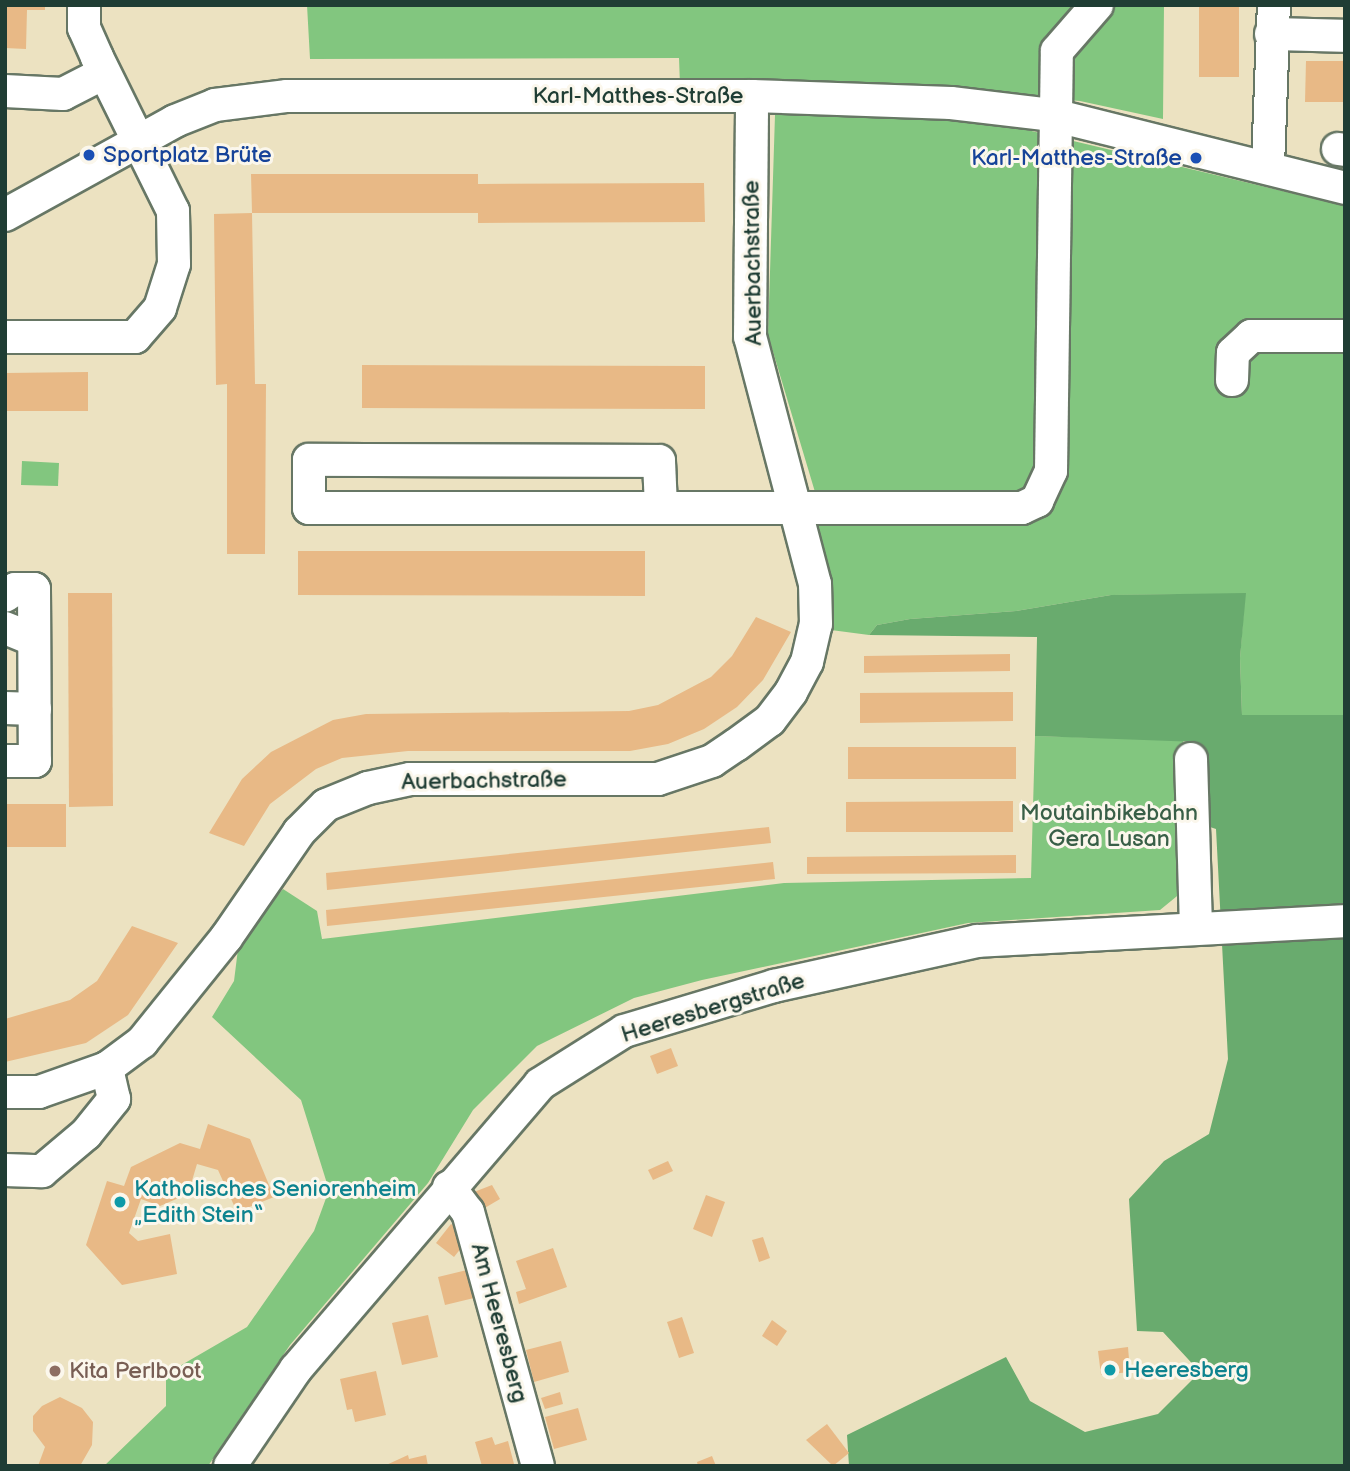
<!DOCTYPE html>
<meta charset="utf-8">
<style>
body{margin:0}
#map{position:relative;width:1350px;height:1471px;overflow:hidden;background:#ece2c1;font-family:"Balsamiq Sans",sans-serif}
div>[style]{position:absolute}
.green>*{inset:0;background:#82c67f}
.forest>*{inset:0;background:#69ab6e}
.building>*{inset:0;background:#e8b986}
.roads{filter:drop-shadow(2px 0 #677765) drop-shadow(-2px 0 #677765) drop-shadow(0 2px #677765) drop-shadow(0 -2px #677765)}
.minor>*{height:32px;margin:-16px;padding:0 16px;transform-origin:16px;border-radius:16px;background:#fff}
.dots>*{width:19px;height:19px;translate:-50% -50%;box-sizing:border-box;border:4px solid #fbf7ec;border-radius:50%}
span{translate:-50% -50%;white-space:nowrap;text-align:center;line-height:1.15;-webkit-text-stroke:6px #fbf7ec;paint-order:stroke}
.street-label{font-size:23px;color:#1f3d34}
.transit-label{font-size:23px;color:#164399}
.left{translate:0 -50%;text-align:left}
.right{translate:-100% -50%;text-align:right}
.park-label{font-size:23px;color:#385f47}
.culture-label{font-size:23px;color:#0d838f}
.education-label{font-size:23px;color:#785e54}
.frame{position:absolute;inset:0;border:7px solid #1f3d34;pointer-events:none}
</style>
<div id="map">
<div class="green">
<i style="clip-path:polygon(307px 5px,1164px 5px,1163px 119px,1080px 101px,998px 94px,680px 85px,679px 58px,310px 59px)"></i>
<i style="clip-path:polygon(891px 113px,1019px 128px,1345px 206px,1345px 715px,1242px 716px,1240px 658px,1245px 594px,1111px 595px,1016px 611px,910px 619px,877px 625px,869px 635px,831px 630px,815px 492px,768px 335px,775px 115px)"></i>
<i style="clip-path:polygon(22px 461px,59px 463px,58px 486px,21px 485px)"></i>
<i style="clip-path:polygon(1035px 736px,1183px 740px,1188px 869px,1182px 892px,1160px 910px,968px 923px,702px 980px,634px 998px,537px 1046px,473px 1110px,428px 1183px,290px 1345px,208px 1466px,104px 1466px,166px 1406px,166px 1374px,247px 1327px,314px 1231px,329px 1190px,301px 1100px,212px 1017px,234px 981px,239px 941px,283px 889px,317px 911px,322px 939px,784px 883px,1031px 878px)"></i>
</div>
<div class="forest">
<i style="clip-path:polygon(1246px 593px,1240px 658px,1242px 715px,1345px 715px,1345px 1466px,849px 1466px,847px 1435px,1006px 1357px,1030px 1401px,1085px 1432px,1158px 1414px,1200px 1372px,1163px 1332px,1137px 1331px,1129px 1199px,1164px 1161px,1209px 1134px,1228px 1059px,1216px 829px,1201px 824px,1198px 742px,1035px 736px,1037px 637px,869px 635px,877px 625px,910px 619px,1016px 611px,1111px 595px)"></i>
</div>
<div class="building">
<i style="clip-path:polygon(7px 5px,45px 5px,45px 10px,27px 10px,26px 49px,5px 48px)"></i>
<i style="clip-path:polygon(1199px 5px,1239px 5px,1239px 77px,1199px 77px)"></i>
<i style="clip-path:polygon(1306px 61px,1345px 61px,1345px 102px,1305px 102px)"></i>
<i style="clip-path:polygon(251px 174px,478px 174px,478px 184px,704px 183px,705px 222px,478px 223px,478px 213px,252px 213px,255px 384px,266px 384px,265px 554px,227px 554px,227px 384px,216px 385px,214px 214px,252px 213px)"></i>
<i style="clip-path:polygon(362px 365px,705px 366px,705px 409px,362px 408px)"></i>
<i style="clip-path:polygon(88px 372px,88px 411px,5px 411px,5px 373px)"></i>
<i style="clip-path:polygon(298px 551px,645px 551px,645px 596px,298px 595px)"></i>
<i style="clip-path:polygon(68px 593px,112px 593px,113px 806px,69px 807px)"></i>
<i style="clip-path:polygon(756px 617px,791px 632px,763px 680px,737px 707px,704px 729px,668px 744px,630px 751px,408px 751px,342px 758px,316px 769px,270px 804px,244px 846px,209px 833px,242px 779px,271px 752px,333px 720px,366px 714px,629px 711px,658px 705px,711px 677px,732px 656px)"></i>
<i style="clip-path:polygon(1010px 654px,1010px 671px,864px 673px,864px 656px)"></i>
<i style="clip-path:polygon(1013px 692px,1013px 721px,860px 723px,860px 693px)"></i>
<i style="clip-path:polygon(848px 747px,1016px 747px,1016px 779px,848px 779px)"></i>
<i style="clip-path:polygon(1013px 801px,1013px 832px,846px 832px,846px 802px)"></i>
<i style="clip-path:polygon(5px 804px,66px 804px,66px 847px,5px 847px)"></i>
<i style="clip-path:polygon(769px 827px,771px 843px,327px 890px,326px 873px)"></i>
<i style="clip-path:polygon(1016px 855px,1016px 873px,807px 874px,807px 857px)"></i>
<i style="clip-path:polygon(773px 862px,775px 879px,327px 926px,326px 910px)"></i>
<i style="clip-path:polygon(132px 926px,178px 943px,128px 1015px,86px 1043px,5px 1062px,5px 1019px,70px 1000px,97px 981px)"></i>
<i style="clip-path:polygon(671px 1048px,678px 1066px,657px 1074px,650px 1056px)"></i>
<i style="clip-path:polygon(208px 1124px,250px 1139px,274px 1197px,237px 1212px,218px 1170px,197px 1164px,188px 1194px,160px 1206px,141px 1199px,129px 1233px,138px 1241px,170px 1234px,177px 1274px,122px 1285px,86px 1245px,107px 1181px,124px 1186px,131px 1167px,180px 1143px,200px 1149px)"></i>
<i style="clip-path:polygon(668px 1161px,673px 1171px,653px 1180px,648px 1170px)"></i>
<i style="clip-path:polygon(492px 1185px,500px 1199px,483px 1209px,474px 1192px)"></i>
<i style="clip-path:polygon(706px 1195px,725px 1202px,712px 1237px,693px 1229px)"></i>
<i style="clip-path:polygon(451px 1224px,469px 1238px,454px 1257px,436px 1243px)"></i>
<i style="clip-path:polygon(763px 1237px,770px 1258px,759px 1262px,752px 1240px)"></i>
<i style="clip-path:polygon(553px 1248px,567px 1287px,519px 1304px,516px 1292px,526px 1289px,516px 1261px)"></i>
<i style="clip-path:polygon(467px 1270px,474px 1298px,445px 1305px,438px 1277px)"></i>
<i style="clip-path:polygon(428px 1315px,438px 1357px,402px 1365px,392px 1323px)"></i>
<i style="clip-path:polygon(682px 1317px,694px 1353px,679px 1358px,667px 1322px)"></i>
<i style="clip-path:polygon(772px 1320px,787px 1331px,777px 1346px,762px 1336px)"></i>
<i style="clip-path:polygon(561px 1341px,569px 1372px,534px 1382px,526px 1350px)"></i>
<i style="clip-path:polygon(1128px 1347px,1130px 1372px,1101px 1375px,1098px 1351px)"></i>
<i style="clip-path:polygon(376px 1371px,386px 1415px,355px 1422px,352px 1409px,347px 1410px,340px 1379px)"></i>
<i style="clip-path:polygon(560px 1392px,563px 1404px,545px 1409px,541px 1398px)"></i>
<i style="clip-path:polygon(60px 1397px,82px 1408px,93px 1422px,92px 1445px,80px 1466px,38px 1466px,45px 1447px,33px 1431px,33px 1416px,42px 1406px)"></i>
<i style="clip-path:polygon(578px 1408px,587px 1440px,554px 1449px,545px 1417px)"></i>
<i style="clip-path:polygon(827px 1424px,849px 1453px,833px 1466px,806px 1440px)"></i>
<i style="clip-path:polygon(492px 1437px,495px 1445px,508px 1441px,514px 1464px,482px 1466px,475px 1442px)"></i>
<i style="clip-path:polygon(408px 1455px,409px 1459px,426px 1455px,428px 1466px,384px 1466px)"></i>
<i style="clip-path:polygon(712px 1456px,716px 1466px,698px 1466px,697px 1462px)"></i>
</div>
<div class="roads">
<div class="minor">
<i style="left:1271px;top:34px;width:74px;rotate:1.5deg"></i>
<i style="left:5px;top:91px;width:58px;rotate:3deg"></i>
<i style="left:63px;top:94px;width:46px;rotate:-27.1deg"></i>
<i style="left:1338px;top:149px;width:7px;rotate:8deg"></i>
<i style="left:1268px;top:166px;width:161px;rotate:-87.9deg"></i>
<i style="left:5px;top:215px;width:194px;rotate:-28.9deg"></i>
<i style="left:175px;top:121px;width:43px;rotate:-21.8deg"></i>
<i style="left:215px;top:105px;width:73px;rotate:-7.1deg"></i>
<i style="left:287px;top:96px;width:465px"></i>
<i style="left:752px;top:96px;width:199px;rotate:2deg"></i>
<i style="left:951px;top:103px;width:103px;rotate:6.7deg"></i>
<i style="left:1053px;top:115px;width:301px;rotate:14deg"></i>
<i style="left:5px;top:337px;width:130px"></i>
<i style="left:135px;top:337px;width:38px;rotate:-49deg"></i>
<i style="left:160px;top:308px;width:46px;rotate:-72.3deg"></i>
<i style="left:174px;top:264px;width:53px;rotate:-91.1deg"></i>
<i style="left:173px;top:211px;width:172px;rotate:-116.3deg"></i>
<i style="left:97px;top:57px;width:32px;rotate:-114deg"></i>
<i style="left:84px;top:28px;width:23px;rotate:-90deg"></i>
<i style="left:1232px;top:380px;width:27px;rotate:-88deg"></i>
<i style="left:1233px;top:353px;width:25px;rotate:-43deg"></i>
<i style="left:1251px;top:336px;width:94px"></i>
<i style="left:661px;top:507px;width:46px;rotate:-92.5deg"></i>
<i style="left:659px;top:461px;width:350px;rotate:-179.8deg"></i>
<i style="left:309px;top:460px;width:48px;rotate:90deg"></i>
<i style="left:309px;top:508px;width:713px"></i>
<i style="left:1022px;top:508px;width:17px;rotate:-25deg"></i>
<i style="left:1037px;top:501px;width:33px;rotate:-65deg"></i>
<i style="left:1051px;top:471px;width:420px;rotate:-89.2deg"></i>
<i style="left:1057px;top:51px;width:61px;rotate:-49deg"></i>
<i style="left:5px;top:596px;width:12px;rotate:-35deg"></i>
<i style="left:15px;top:589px;width:19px"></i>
<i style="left:34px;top:589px;width:172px;rotate:89.7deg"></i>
<i style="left:35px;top:761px;width:30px;rotate:180deg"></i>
<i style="left:5px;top:628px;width:31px;rotate:22deg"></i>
<i style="left:5px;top:708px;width:30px;rotate:2deg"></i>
<i style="left:1191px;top:759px;width:169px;rotate:88.3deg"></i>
<i style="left:5px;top:1092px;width:34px"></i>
<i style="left:39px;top:1092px;width:72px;rotate:-19.4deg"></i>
<i style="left:107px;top:1068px;width:44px;rotate:-36.6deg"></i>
<i style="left:142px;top:1042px;width:134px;rotate:-51.1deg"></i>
<i style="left:226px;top:938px;width:129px;rotate:-55.4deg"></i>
<i style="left:299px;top:832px;width:38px;rotate:-45deg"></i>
<i style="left:326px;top:805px;width:45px;rotate:-22deg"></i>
<i style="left:368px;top:788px;width:43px;rotate:-12.1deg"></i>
<i style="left:410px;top:779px;width:248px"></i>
<i style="left:658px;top:779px;width:57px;rotate:-18.4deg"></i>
<i style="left:712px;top:761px;width:29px;rotate:-34deg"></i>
<i style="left:736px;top:745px;width:42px;rotate:-36.3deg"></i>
<i style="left:770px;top:720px;width:35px;rotate:-53deg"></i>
<i style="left:791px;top:692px;width:34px;rotate:-62deg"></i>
<i style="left:807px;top:662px;width:39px;rotate:-77deg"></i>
<i style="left:816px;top:624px;width:40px;rotate:-91.4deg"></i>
<i style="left:815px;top:584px;width:255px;rotate:-104.7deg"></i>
<i style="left:750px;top:337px;width:241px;rotate:-89.5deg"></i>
<i style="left:5px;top:1170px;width:37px;rotate:2deg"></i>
<i style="left:42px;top:1171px;width:57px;rotate:-40.1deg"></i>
<i style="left:86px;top:1134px;width:45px;rotate:-51.3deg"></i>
<i style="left:114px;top:1099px;width:32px;rotate:-103deg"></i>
<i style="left:449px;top:1187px;width:31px;rotate:53deg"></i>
<i style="left:468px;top:1212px;width:263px;rotate:74.6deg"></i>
<i style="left:230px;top:1466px;width:117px;rotate:-55.8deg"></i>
<i style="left:296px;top:1369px;width:375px;rotate:-49.4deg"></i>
<i style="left:540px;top:1084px;width:99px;rotate:-32.2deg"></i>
<i style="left:624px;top:1031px;width:157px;rotate:-16.7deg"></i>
<i style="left:774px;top:986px;width:208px;rotate:-12.5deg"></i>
<i style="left:977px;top:941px;width:369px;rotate:-3.1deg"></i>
</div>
</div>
<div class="dots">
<i style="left:89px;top:155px;background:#1a4fb4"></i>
<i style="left:1196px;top:158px;background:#1a4fb4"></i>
<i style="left:120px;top:1202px;background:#0f9aa8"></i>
<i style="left:1110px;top:1370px;background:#0f9aa8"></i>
<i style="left:55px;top:1371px;background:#8d6e63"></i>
</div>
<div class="street-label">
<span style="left:638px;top:96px">Karl-Matthes-Straße</span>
<span style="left:753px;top:263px;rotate:-91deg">Auerbachstraße</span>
<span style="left:484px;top:781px;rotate:-1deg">Auerbachstraße</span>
<span style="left:713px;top:1008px;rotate:-17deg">Heeresbergstraße</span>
<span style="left:499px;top:1323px;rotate:75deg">Am Heeresberg</span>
</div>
<div class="transit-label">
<span class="left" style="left:103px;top:155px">Sportplatz Brüte</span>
<span class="right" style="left:1182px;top:158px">Karl-Matthes-Straße</span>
</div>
<div class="park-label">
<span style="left:1109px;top:826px">Moutainbikebahn<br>Gera Lusan</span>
</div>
<div class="culture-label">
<span class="left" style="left:134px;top:1202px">Katholisches Seniorenheim<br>„Edith Stein“</span>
<span class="left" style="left:1124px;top:1370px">Heeresberg</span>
</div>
<div class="education-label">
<span class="left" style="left:69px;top:1371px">Kita Perlboot</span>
</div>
<div class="frame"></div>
</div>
